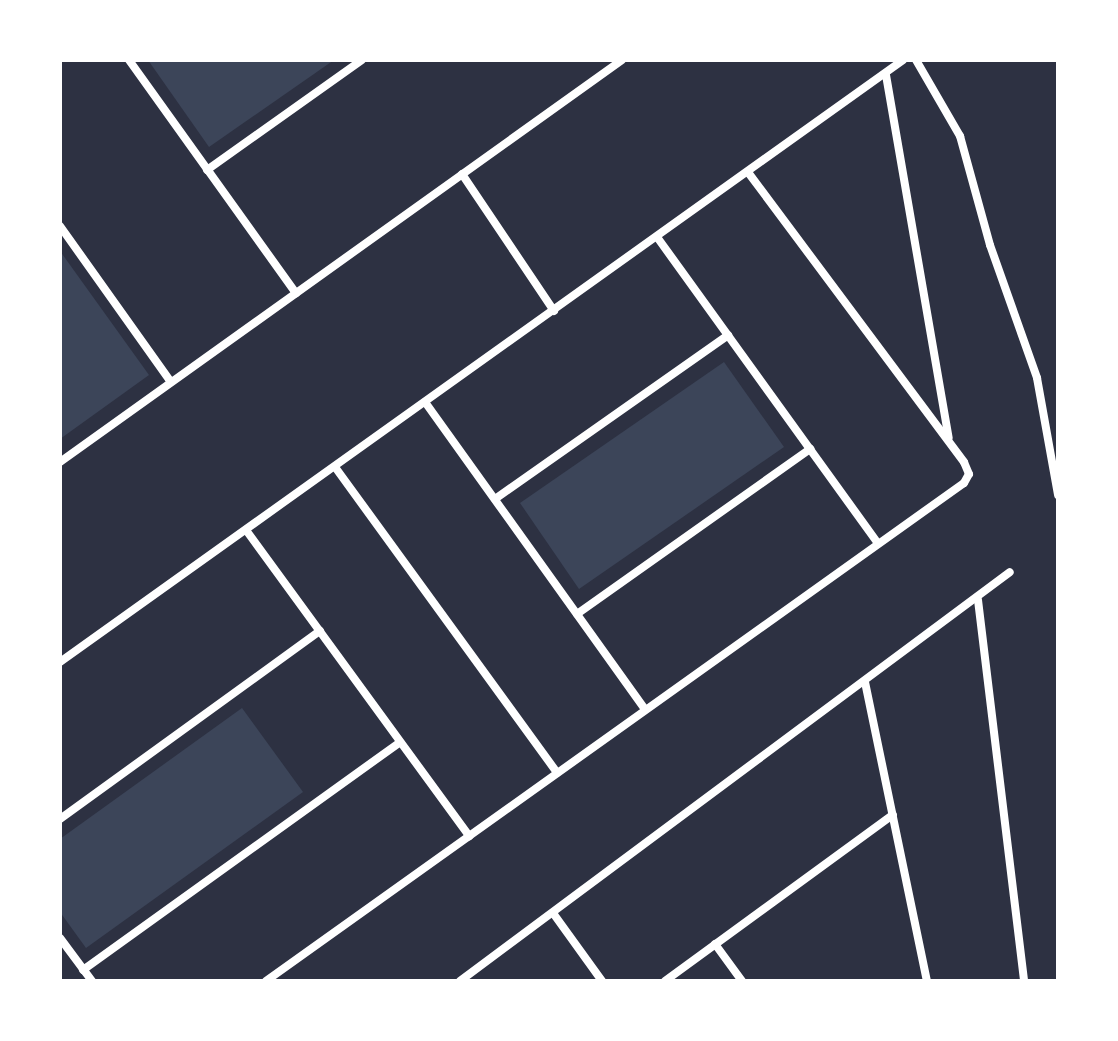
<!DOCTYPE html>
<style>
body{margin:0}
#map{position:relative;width:1118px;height:1041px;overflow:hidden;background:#2d3142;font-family:Poppins,sans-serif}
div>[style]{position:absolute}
.green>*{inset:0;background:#3c4559}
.minor>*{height:8px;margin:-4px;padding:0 4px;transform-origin:4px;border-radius:4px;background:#fff}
span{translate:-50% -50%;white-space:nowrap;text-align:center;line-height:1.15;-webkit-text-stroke:8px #fff;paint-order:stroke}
.frame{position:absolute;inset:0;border:62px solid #fff;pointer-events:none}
</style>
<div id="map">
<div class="green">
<i style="clip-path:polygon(148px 60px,334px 60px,209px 147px)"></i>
<i style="clip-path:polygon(60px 251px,149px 375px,60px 439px)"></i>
<i style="clip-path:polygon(724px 362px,784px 447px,579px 589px,520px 503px)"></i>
<i style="clip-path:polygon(242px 708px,303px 792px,86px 948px,60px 912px,60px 839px)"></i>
</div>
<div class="minor">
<i style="left:129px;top:60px;width:287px;rotate:54.4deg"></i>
<i style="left:916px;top:60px;width:88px;rotate:59.9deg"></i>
<i style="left:960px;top:136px;width:113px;rotate:74.6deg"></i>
<i style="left:990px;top:245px;width:141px;rotate:70.5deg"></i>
<i style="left:1037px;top:378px;width:119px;rotate:79.8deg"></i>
<i style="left:886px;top:75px;width:368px;rotate:80.2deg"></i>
<i style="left:207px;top:170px;width:190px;rotate:-35.4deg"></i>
<i style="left:462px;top:174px;width:165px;rotate:56.1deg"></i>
<i style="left:60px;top:226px;width:191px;rotate:54.6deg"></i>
<i style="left:657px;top:237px;width:377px;rotate:54.2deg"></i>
<i style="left:425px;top:402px;width:378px;rotate:54.4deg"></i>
<i style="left:60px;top:462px;width:691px;rotate:-35.58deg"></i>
<i style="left:335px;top:467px;width:378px;rotate:54deg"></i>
<i style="left:495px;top:499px;width:285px;rotate:-35.1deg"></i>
<i style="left:246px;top:530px;width:379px;rotate:53.9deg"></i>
<i style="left:978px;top:600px;width:384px;rotate:83.1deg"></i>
<i style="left:577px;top:614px;width:286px;rotate:-35.3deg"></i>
<i style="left:60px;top:662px;width:1036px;rotate:-35.53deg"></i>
<i style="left:865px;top:682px;width:305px;rotate:78.3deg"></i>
<i style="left:60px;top:819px;width:321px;rotate:-35.9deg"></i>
<i style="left:553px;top:913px;width:84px;rotate:54.2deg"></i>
<i style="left:60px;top:938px;width:54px;rotate:53.3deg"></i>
<i style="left:715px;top:944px;width:46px;rotate:53.9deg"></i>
<i style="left:83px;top:970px;width:390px;rotate:-35.7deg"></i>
<i style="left:266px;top:981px;width:857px;rotate:-35.51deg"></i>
<i style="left:964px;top:483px;width:10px;rotate:-61deg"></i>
<i style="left:969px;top:474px;width:13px;rotate:-113deg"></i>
<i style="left:964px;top:462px;width:362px;rotate:-126.7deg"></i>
<i style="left:460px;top:981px;width:685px;rotate:-36.64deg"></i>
<i style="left:665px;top:981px;width:282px;rotate:-36.1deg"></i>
</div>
<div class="frame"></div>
</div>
